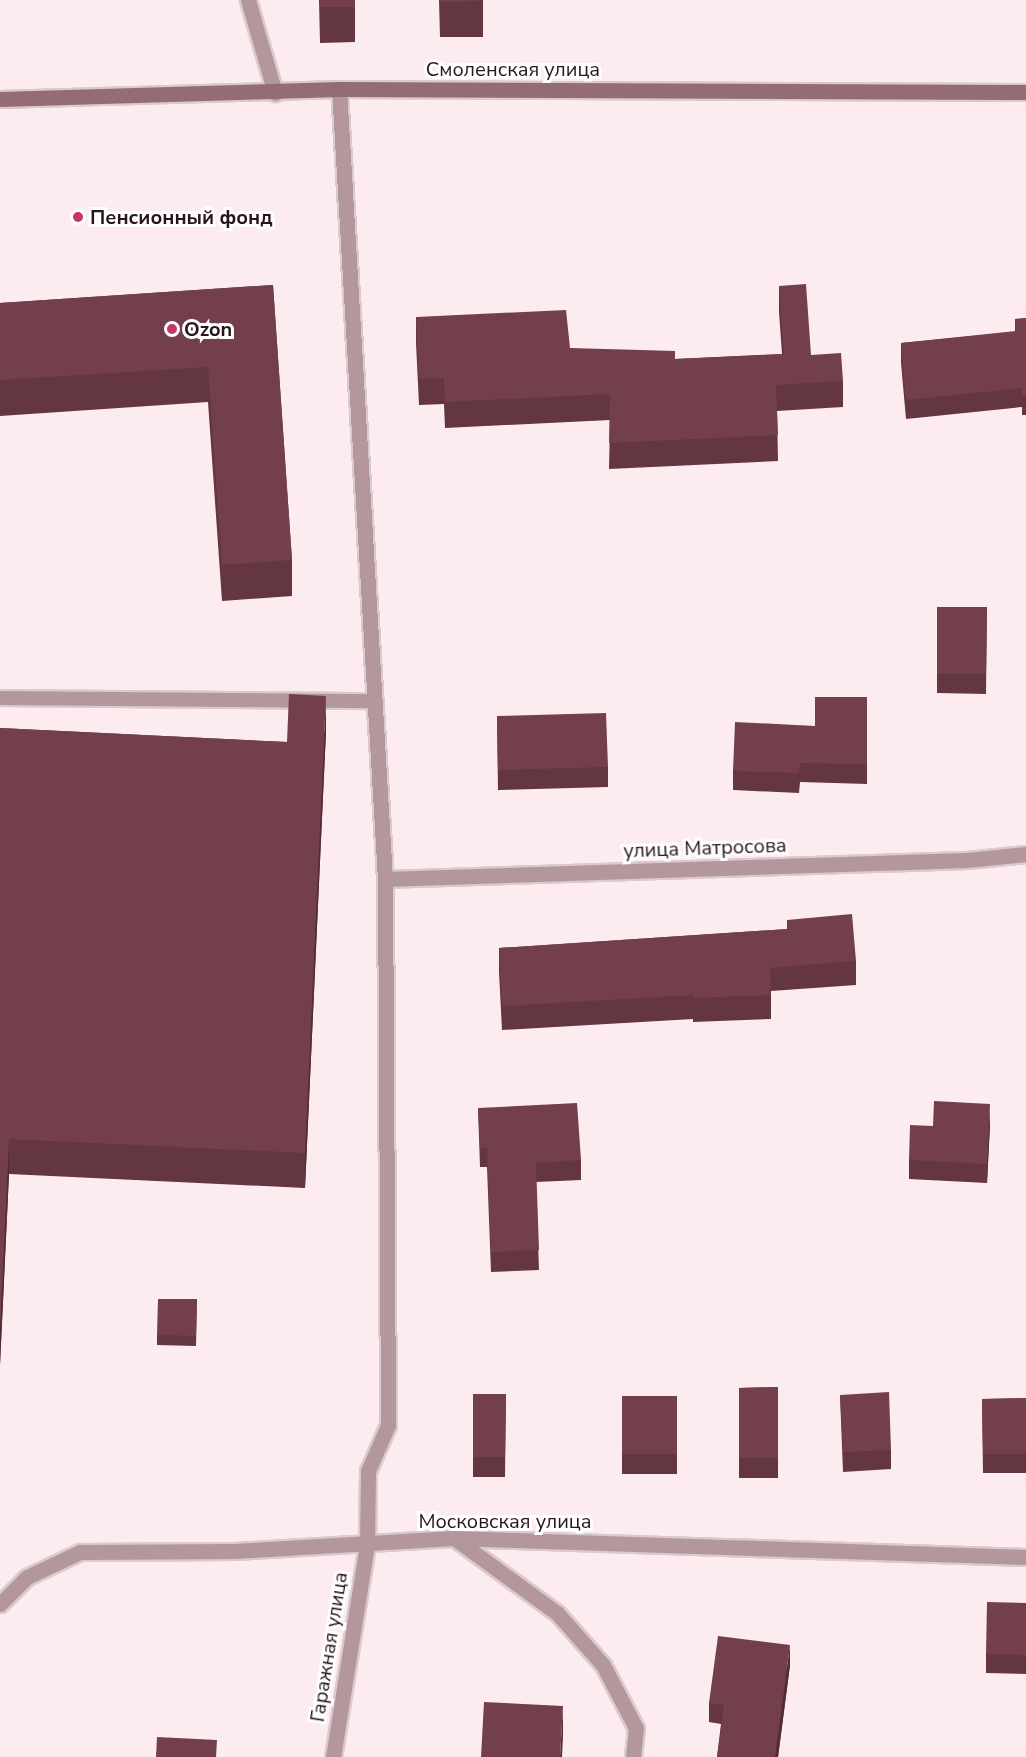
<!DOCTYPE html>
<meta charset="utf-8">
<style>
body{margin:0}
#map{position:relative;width:1026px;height:1757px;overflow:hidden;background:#fdecef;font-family:"Nunito Sans",sans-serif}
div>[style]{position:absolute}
.roads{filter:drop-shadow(2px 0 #dbcacd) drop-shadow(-2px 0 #dbcacd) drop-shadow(0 2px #dbcacd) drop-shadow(0 -2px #dbcacd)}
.service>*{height:14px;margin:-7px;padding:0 7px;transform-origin:7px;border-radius:7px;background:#b3979c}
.minor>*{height:15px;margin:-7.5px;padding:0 7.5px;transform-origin:7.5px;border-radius:7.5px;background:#b3979c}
.secondary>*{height:15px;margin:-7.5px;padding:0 7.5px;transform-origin:7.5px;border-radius:7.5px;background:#936c74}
.wall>*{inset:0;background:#643641}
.shaded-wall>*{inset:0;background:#512c35}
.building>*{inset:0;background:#743f4c}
.dots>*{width:16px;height:16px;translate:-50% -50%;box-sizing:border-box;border:3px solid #fefefe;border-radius:50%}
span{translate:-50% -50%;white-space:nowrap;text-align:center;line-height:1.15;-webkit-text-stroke:6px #fefefe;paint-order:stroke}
.street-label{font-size:20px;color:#26171a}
.poi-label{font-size:20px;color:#26171a;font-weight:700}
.left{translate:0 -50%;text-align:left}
</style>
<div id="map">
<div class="roads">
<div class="service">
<i style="left:0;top:698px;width:375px;rotate:0.5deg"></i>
</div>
<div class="minor">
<i style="left:248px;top:0;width:97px;rotate:73.8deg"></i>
<i style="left:385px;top:879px;width:582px;rotate:-1.87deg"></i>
<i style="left:967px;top:860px;width:59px;rotate:-5.8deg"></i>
<i style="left:454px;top:1538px;width:127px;rotate:36.1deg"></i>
<i style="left:557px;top:1613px;width:69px;rotate:48.5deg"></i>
<i style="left:603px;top:1665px;width:71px;rotate:62.4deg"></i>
<i style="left:636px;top:1728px;width:29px;rotate:96deg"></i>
<i style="left:0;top:1604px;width:38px;rotate:-45deg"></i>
<i style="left:27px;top:1577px;width:59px;rotate:-25.3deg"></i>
<i style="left:80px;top:1552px;width:155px;rotate:-0.4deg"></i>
<i style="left:235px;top:1551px;width:219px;rotate:-3.4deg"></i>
<i style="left:454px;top:1538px;width:572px;rotate:1.9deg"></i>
<i style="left:333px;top:1757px;width:216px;rotate:-80.9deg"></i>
<i style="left:367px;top:1544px;width:73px;rotate:-89.2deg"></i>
<i style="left:368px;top:1471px;width:50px;rotate:-66.5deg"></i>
<i style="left:388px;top:1425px;width:546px;rotate:-90.31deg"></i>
<i style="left:385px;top:879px;width:791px;rotate:-93.33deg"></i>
</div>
<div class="secondary">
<i style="left:0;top:99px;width:339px;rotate:-1.7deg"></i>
<i style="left:339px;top:89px;width:687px;rotate:0.25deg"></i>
</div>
</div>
<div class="wall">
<i style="clip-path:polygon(319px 0,355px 0,355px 42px,320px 43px)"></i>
<i style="clip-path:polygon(439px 0,483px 0,483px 37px,440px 37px)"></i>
<i style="clip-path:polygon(273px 285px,292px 560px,292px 596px,222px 601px,208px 402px,0 416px,0 303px)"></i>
<i style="clip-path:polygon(779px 286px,811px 355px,843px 381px,843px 407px,777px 411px,778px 461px,609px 469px,610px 420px,445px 428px,444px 404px,419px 405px,416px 343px,416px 317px,570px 348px,675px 359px,782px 354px,779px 312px)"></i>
<i style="clip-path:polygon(1026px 318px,1026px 415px,1022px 415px,1022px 407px,906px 419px,901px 363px,901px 343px,1015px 332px,1015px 319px)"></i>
<i style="clip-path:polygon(937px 607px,987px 607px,986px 694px,937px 693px)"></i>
<i style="clip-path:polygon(867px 697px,867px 784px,800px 782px,799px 793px,733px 790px,733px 771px)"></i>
<i style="clip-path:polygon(497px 716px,608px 767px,608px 787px,498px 790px)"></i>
<i style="clip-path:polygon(0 728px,287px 742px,326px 731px,305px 1188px,9px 1174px,0 1365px)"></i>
<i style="clip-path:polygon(787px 920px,856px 961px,856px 985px,771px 991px,771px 1019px,693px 1022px,693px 1019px,502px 1030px,499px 972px,499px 948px,787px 929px)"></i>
<i style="clip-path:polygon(478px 1108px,581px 1160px,581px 1180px,536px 1182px,539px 1270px,491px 1272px,487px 1167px,480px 1167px)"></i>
<i style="clip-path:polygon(990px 1124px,987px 1183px,909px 1179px,909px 1160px,933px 1126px)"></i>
<i style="clip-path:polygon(197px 1299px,196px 1346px,157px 1345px,157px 1335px)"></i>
<i style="clip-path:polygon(778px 1387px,778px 1478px,739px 1478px,739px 1388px)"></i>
<i style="clip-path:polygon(473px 1394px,506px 1394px,505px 1477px,473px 1477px)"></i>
<i style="clip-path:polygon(840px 1395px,891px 1450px,891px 1469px,843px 1472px)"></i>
<i style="clip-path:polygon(622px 1396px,677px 1396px,677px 1474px,622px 1474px)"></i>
<i style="clip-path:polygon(1026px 1398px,1026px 1473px,983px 1473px,982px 1399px)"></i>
<i style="clip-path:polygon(1026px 1603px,1026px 1674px,986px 1673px,986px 1654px)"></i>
<i style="clip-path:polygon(790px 1665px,778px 1757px,717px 1757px,721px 1724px,709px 1722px,709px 1703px)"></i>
</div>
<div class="shaded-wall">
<i style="clip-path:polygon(326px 696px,326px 731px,305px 1188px,305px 1153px)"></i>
<i style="clip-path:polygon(990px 1104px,990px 1124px,987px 1183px,987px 1164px)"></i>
<i style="clip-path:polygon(9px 1139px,9px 1174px,0 1365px,0 1329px)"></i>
<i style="clip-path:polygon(790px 1645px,790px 1665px,778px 1757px,775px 1757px)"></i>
<i style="clip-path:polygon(563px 1706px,563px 1735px,562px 1757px,560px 1757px)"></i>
</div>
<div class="building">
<i style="clip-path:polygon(320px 0,355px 0,355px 7px,320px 7px)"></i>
<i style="clip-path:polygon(440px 0,483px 0,483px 1px,440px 2px)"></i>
<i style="clip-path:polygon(806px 284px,811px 355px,841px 353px,843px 381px,776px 385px,778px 435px,609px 443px,610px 394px,445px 402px,444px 378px,419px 379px,416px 317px,566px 310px,570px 348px,675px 351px,675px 359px,784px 354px,779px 286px)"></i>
<i style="clip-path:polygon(273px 285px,292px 560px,222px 565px,208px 367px,0 380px,0 303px)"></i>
<i style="clip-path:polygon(1026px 318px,1026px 395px,1022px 395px,1022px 388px,906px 400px,901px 343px,1016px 331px,1015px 319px)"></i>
<i style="clip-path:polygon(937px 607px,987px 607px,986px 674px,937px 674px)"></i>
<i style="clip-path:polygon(289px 694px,326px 696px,305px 1153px,9px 1139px,0 1329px,0 728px,287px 742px)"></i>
<i style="clip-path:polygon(815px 697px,867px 697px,867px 764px,800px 763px,799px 773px,733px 771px,735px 722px,815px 726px)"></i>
<i style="clip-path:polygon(606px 713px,608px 767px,498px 770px,497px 716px)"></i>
<i style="clip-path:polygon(852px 914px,856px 961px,770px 968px,771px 995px,693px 998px,693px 995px,502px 1006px,499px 948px,788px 929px,787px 920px)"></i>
<i style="clip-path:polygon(934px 1101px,990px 1104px,987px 1164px,909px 1160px,910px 1125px,933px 1126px)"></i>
<i style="clip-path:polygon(577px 1103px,581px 1160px,536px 1163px,539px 1250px,491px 1252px,487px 1147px,480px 1148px,478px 1108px)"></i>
<i style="clip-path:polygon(158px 1299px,197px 1299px,196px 1336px,157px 1335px)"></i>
<i style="clip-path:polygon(778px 1387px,778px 1458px,739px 1458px,739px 1388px)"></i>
<i style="clip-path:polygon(889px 1392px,891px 1450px,843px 1452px,840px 1395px)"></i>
<i style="clip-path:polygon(473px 1394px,506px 1394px,505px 1457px,473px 1457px)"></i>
<i style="clip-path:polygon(622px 1396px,677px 1396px,677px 1454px,622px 1454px)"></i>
<i style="clip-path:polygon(1026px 1398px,1026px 1454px,983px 1454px,982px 1399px)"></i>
<i style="clip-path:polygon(987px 1602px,1026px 1603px,1026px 1655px,986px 1654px)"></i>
<i style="clip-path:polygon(718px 1636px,790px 1645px,775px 1757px,717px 1757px,724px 1705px,709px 1703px)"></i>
<i style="clip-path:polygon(484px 1702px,563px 1706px,560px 1757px,481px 1757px)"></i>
<i style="clip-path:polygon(157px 1737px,217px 1740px,216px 1757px,156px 1757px)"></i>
</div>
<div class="dots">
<i style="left:78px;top:217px;background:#c33666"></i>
<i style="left:172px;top:329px;background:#c33666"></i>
</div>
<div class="street-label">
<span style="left:513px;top:69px">Смоленская улица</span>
<span style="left:705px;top:848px;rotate:-2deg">улица Матросова</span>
<span style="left:505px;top:1521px">Московская улица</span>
<span style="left:329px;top:1647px;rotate:-81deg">Гаражная улица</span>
</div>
<div class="poi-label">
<span class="left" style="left:90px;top:217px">Пенсионный фонд</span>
<span class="left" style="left:184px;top:329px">Ozon</span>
</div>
</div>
